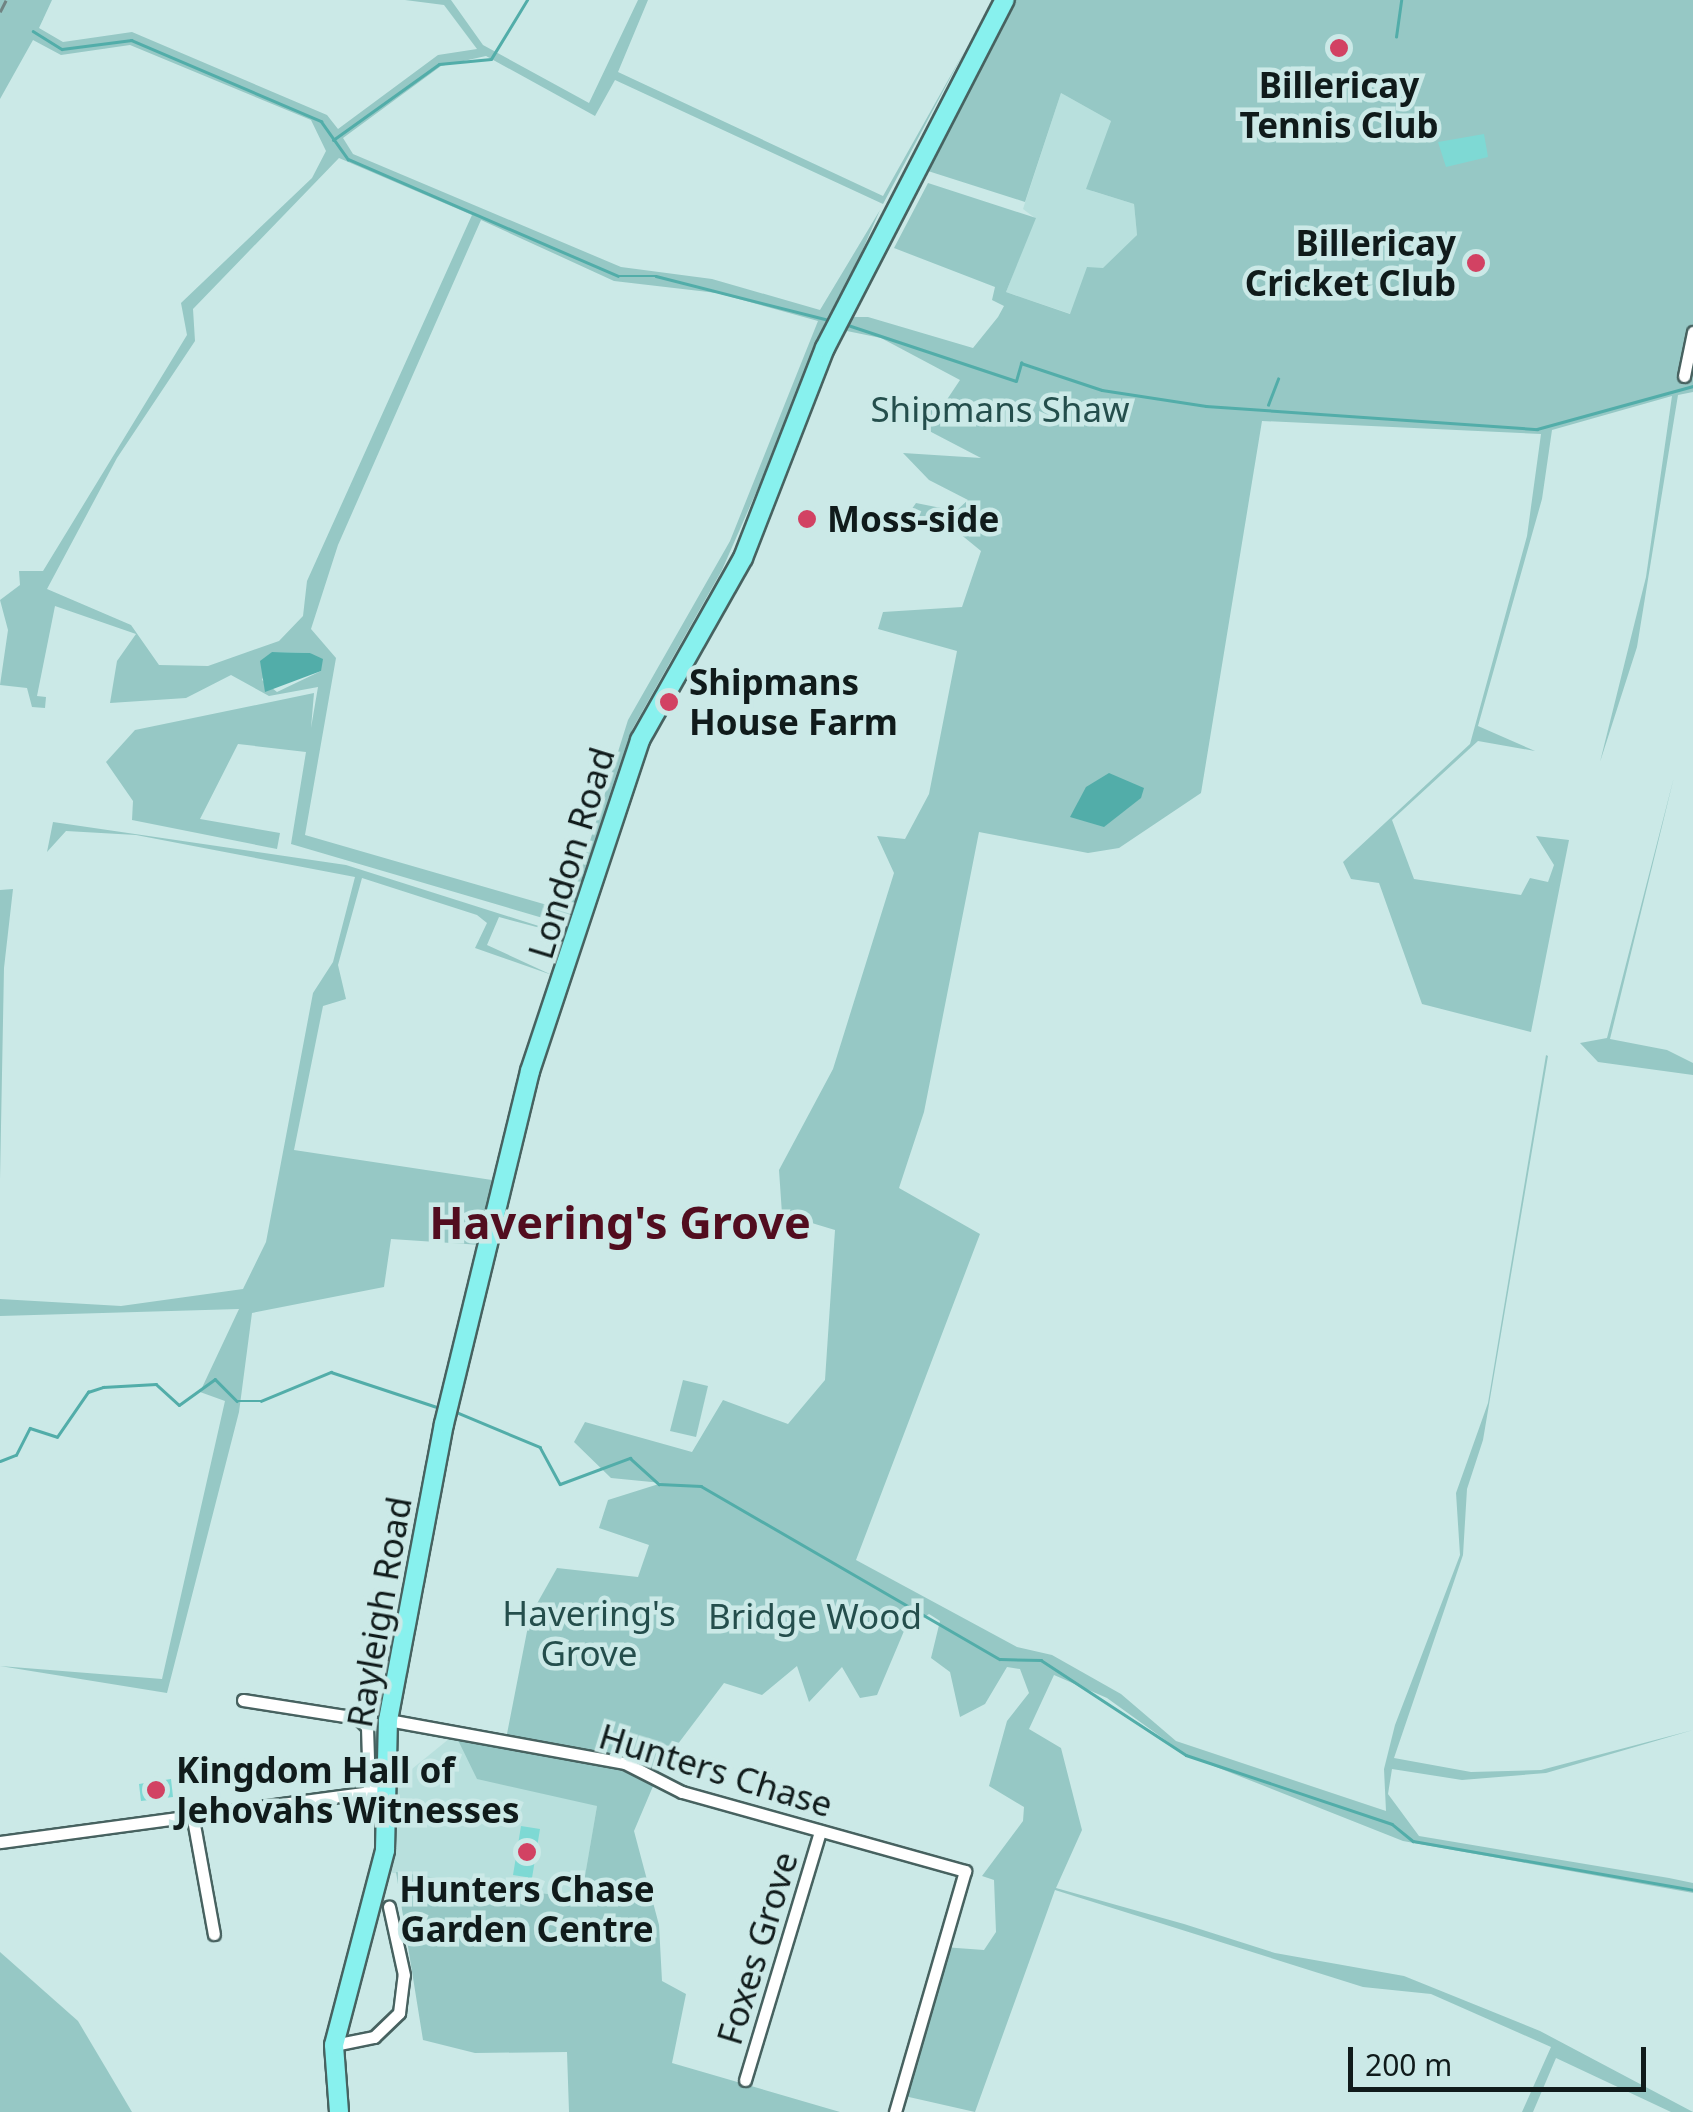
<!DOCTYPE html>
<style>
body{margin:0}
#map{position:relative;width:1693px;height:2112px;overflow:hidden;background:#cbe9e7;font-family:"Noto Sans",sans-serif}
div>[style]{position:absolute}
.built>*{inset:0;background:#b8e0dd}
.green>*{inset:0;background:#96c8c5}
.water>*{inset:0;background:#52ada9}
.stream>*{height:2.5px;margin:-1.25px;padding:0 1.25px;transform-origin:1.25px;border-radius:1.25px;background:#52ada9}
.building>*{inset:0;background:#7ed9d4}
.roads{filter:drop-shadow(2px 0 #476260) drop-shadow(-2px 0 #476260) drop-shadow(0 2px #476260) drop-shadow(0 -2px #476260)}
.street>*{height:11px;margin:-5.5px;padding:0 5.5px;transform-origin:5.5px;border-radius:5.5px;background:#fff}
.primary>*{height:18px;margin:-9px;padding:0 9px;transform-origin:9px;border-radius:9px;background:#88f1ee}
.rail>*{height:2.5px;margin-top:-1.25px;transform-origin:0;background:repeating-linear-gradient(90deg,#708483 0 20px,transparent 0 30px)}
.dots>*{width:28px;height:28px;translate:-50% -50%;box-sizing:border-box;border:5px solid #cbe9e7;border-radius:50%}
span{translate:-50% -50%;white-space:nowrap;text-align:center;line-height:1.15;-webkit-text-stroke:9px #cbe9e7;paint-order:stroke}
.poi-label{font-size:35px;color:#101b1b;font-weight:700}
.right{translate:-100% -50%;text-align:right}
.left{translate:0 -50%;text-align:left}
.park-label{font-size:35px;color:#244e4c}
.street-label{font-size:35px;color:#101b1b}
.district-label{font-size:45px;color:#520d1f;font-weight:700}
.scale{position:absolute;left:1348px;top:2047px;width:298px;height:45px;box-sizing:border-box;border:5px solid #101b1b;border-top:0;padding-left:12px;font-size:30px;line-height:35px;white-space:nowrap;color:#101b1b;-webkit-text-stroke:8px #cbe9e7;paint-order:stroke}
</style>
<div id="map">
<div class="built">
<i style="clip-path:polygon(1061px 93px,1111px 121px,1092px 191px,1134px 204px,1137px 235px,1071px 314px,1006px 292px,1035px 218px,1023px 209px)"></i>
<i style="clip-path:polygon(455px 1734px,597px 1806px,581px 1900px,380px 1871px,386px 1790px)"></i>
</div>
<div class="green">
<i style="clip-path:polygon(evenodd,0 0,52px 0,39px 28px,63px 42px,132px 32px,327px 115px,338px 129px,438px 55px,477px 49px,444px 5px,405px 0,451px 0,483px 45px,589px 103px,638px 0,648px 0,618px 72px,883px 196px,965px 50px,883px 204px,615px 80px,595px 116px,486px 56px,441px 66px,343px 138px,353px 154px,621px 267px,712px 279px,820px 310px,880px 210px,722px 570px,633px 728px,570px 926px,291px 844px,306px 752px,238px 744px,200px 819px,280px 833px,277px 849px,132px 820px,133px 801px,106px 762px,135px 730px,314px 693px,311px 728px,318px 687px,269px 696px,231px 675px,186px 698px,110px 703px,117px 661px,136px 634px,55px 606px,37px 696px,46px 697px,45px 708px,32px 707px,27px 688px,0 685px,8px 630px,0 600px,20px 585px,19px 571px,43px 571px,187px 335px,181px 303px,312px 178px,326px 151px,311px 120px,130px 45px,61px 55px,33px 40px,0 99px,0 0,339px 158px,472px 215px,307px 581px,303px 616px,279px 641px,208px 666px,159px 665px,131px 625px,47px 589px,117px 458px,195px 341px,193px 309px,339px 158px,0 0,481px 220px,614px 281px,717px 293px,818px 321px,730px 541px,628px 720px,568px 911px,305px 835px,336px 658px,311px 629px,338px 545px,481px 220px,0 0,272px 652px,310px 653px,321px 671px,277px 692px,262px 680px,272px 652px)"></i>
<i style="clip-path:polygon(1015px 0,1693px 0,1693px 392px,1678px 395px,1637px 647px,1600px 762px,1646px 577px,1672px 396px,1552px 430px,1542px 499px,1478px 726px,1535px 751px,1478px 741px,1392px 820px,1414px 879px,1521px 895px,1530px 878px,1548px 882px,1554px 865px,1536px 836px,1569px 840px,1531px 1032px,1422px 1004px,1379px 883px,1351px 879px,1343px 862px,1470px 744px,1527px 536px,1541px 434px,1262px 421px,1201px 793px,1119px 848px,1088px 853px,979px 832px,924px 1112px,899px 1188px,980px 1234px,856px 1560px,1017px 1647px,1052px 1655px,1121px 1694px,1176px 1741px,1386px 1811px,1384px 1769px,1395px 1725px,1460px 1555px,1456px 1493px,1488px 1403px,1546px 1055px,1548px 1056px,1483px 1440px,1467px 1489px,1463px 1555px,1394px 1758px,1471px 1772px,1541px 1770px,1693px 1730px,1546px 1773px,1462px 1780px,1392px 1769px,1388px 1794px,1419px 1836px,1669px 1878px,1693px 1883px,1693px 1893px,1403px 1841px,1186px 1755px,1107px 1698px,1054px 1675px,1029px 1729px,1061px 1748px,1082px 1830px,1056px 1888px,1184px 1924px,1275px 1953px,1404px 1976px,1540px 2031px,1693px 2112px,1671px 2112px,1556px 2058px,1533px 2112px,1522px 2112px,1551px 2047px,1431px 1994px,1363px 1987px,1055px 1890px,975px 2112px,900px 2095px,943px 1947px,984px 1950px,996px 1932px,994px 1880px,982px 1876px,1023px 1821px,1024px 1807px,989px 1786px,1007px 1721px,1029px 1693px,1020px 1669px,1007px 1667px,985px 1704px,960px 1717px,950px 1672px,931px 1658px,940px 1621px,929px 1614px,904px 1631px,877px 1695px,860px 1698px,842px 1667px,809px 1702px,797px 1666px,762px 1695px,724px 1683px,662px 1765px,634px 1831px,659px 1925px,662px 1981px,686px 1994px,672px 2063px,840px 2112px,569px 2112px,567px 2052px,475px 2053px,423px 2040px,396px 1872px,581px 1899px,597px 1806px,477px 1779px,455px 1734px,505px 1744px,530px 1616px,557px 1568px,638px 1577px,649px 1545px,599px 1528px,608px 1500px,662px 1483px,611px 1478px,574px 1442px,585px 1422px,692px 1452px,723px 1400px,788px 1424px,825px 1380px,835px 1230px,782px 1214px,779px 1170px,833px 1069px,894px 873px,877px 836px,905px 839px,929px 794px,957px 651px,878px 629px,883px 612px,962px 607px,981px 551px,959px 533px,912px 526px,909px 513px,916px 503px,956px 511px,968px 500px,929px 480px,903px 453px,981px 458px,912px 422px,916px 401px,946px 401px,960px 380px,881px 338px,842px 330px,848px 317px,868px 317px,973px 348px,998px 317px,1004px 306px,992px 300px,995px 287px,894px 248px,928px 183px,1036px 218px,1006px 292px,1070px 314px,1087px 267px,1103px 268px,1137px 235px,1134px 204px,1086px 189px,1111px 121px,1061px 93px,1025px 202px,928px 171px)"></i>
<i style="clip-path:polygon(1674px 777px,1610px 1039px,1667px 1050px,1693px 1063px,1693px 1075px,1598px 1062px,1580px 1043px,1607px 1038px)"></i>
<i style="clip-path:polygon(53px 822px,346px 865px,567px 935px,499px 917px,487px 945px,552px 975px,475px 948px,487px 923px,477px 915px,362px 878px,338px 965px,346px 999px,323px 1006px,294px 1150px,492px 1180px,481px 1245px,391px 1239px,384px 1287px,252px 1313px,239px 1412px,167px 1693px,0 1666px,162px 1679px,225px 1401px,200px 1392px,239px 1309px,0 1316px,0 1299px,121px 1306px,243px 1289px,266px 1242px,313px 993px,333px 962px,355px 877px,136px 835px,66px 831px,47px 852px)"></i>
<i style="clip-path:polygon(13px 889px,4px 968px,0 1180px,0 890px)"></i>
<i style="clip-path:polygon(683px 1380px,708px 1386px,696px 1437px,670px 1431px)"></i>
<i style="clip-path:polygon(0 1952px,78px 2021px,132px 2112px,0 2112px)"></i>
</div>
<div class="water">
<i style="clip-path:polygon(272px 652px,310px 653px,323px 659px,321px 671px,265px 692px,260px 661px)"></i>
<i style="clip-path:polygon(1109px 773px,1144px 788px,1141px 798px,1104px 827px,1070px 817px,1086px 787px)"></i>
</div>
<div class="stream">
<i style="left:33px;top:31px;width:34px;rotate:32deg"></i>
<i style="left:62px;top:49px;width:70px;rotate:-7.4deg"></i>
<i style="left:131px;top:40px;width:207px;rotate:23.1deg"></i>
<i style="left:321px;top:121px;width:47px;rotate:54.6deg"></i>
<i style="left:348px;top:159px;width:294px;rotate:23.4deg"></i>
<i style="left:618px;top:276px;width:38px"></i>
<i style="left:656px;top:276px;width:182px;rotate:14.3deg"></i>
<i style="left:1396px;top:37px;width:37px;rotate:-82deg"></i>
<i style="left:333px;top:140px;width:130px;rotate:-35.6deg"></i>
<i style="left:439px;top:64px;width:52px;rotate:-5.5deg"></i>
<i style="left:491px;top:59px;width:69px;rotate:-58.6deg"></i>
<i style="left:845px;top:324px;width:180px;rotate:18.4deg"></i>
<i style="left:1016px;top:381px;width:19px;rotate:-74deg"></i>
<i style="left:1021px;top:363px;width:85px;rotate:18.4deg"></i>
<i style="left:1102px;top:390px;width:105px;rotate:8.7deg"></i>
<i style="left:1206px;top:406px;width:332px;rotate:4deg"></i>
<i style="left:1537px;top:429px;width:162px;rotate:-15.4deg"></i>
<i style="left:1268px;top:405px;width:28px;rotate:-69deg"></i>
<i style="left:456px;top:1412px;width:91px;rotate:22.6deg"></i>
<i style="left:540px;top:1447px;width:42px;rotate:61.6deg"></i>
<i style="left:560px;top:1484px;width:75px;rotate:-20.4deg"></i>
<i style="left:630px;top:1458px;width:39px;rotate:42deg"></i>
<i style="left:659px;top:1484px;width:42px;rotate:2.7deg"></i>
<i style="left:701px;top:1486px;width:345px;rotate:30.1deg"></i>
<i style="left:1000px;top:1659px;width:41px;rotate:1.4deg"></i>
<i style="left:1041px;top:1660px;width:173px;rotate:33.2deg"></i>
<i style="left:1186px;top:1755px;width:217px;rotate:18.5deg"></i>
<i style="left:1392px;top:1824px;width:27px;rotate:39deg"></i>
<i style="left:1413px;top:1841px;width:284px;rotate:9.9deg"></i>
<i style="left:0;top:1461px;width:17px;rotate:-21deg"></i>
<i style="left:16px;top:1455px;width:30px;rotate:-63deg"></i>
<i style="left:30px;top:1428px;width:28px;rotate:18deg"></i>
<i style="left:57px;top:1437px;width:55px;rotate:-55.4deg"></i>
<i style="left:88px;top:1392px;width:16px;rotate:-18deg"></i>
<i style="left:103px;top:1387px;width:53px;rotate:-3.2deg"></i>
<i style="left:156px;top:1384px;width:31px;rotate:42deg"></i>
<i style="left:179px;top:1405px;width:44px;rotate:-35.8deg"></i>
<i style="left:215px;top:1379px;width:31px;rotate:45deg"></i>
<i style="left:237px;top:1401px;width:24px"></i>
<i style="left:261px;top:1401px;width:76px;rotate:-22.5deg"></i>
<i style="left:331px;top:1372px;width:115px;rotate:18.3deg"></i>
</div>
<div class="building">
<i style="clip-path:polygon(1484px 134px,1488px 157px,1446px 167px,1438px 142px)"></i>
<i style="clip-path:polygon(171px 1779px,173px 1797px,141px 1801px,139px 1784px)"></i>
<i style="clip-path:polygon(521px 1826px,540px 1829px,532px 1878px,513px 1875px)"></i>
</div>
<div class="roads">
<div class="street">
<i style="left:1684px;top:376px;width:45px;rotate:-78.4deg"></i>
<i style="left:243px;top:1700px;width:116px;rotate:8.9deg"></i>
<i style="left:358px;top:1718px;width:13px;rotate:45deg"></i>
<i style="left:367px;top:1727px;width:65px;rotate:88.2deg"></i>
<i style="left:388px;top:1720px;width:241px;rotate:10.3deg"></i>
<i style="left:625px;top:1763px;width:64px;rotate:27deg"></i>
<i style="left:682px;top:1792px;width:294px;rotate:15.6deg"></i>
<i style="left:965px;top:1871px;width:251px;rotate:106.2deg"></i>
<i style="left:193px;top:1819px;width:117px;rotate:79.7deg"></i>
<i style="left:0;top:1842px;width:389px;rotate:-7.7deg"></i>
<i style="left:334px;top:2045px;width:41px;rotate:-11.3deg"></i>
<i style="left:374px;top:2037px;width:35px;rotate:-44deg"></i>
<i style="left:399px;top:2013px;width:38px;rotate:-83deg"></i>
<i style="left:404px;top:1975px;width:70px;rotate:-102.4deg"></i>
<i style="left:745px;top:2080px;width:260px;rotate:-73.2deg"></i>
</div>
<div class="primary">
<i style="left:339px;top:2112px;width:67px;rotate:-94.3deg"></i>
<i style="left:334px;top:2045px;width:202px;rotate:-75.3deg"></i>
<i style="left:385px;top:1850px;width:130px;rotate:-88.7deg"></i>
<i style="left:388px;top:1720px;width:301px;rotate:-79.3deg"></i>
<i style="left:444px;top:1424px;width:363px;rotate:-76.3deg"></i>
<i style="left:530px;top:1071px;width:349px;rotate:-71.6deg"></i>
<i style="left:640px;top:740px;width:209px;rotate:-60.5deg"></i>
<i style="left:743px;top:558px;width:225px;rotate:-68.7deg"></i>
<i style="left:825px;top:348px;width:392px;rotate:-62.7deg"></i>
</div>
</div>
<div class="rail">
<i style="left:0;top:12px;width:13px;rotate:-63deg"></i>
</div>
<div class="dots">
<i style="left:1339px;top:48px;background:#d24263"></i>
<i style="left:1476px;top:263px;background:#d24263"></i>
<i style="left:807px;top:519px;background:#d24263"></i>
<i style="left:669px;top:702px;background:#d24263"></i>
<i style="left:156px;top:1790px;background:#d24263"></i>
<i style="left:527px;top:1852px;background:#d24263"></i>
</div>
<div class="poi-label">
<span style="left:1339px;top:105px">Billericay<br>Tennis Club</span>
<span class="right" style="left:1456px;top:263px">Billericay<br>Cricket Club</span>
<span class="left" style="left:827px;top:519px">Moss-side</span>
<span class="left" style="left:689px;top:702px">Shipmans<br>House Farm</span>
<span class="left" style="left:176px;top:1790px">Kingdom Hall of<br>Jehovahs Witnesses</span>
<span style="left:527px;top:1909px">Hunters Chase<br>Garden Centre</span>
</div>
<div class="park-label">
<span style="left:1000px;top:409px">Shipmans Shaw</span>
<span style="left:589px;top:1633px">Havering's<br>Grove</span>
<span style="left:815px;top:1616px">Bridge Wood</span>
</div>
<div class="street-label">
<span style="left:571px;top:853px;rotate:-73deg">London Road</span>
<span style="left:379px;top:1612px;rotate:-80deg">Rayleigh Road</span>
<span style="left:716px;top:1770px;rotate:17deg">Hunters Chase</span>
<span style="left:757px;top:1948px;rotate:-73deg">Foxes Grove</span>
</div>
<div class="district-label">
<span style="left:620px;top:1222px">Havering's Grove</span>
</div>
<div class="scale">200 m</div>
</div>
